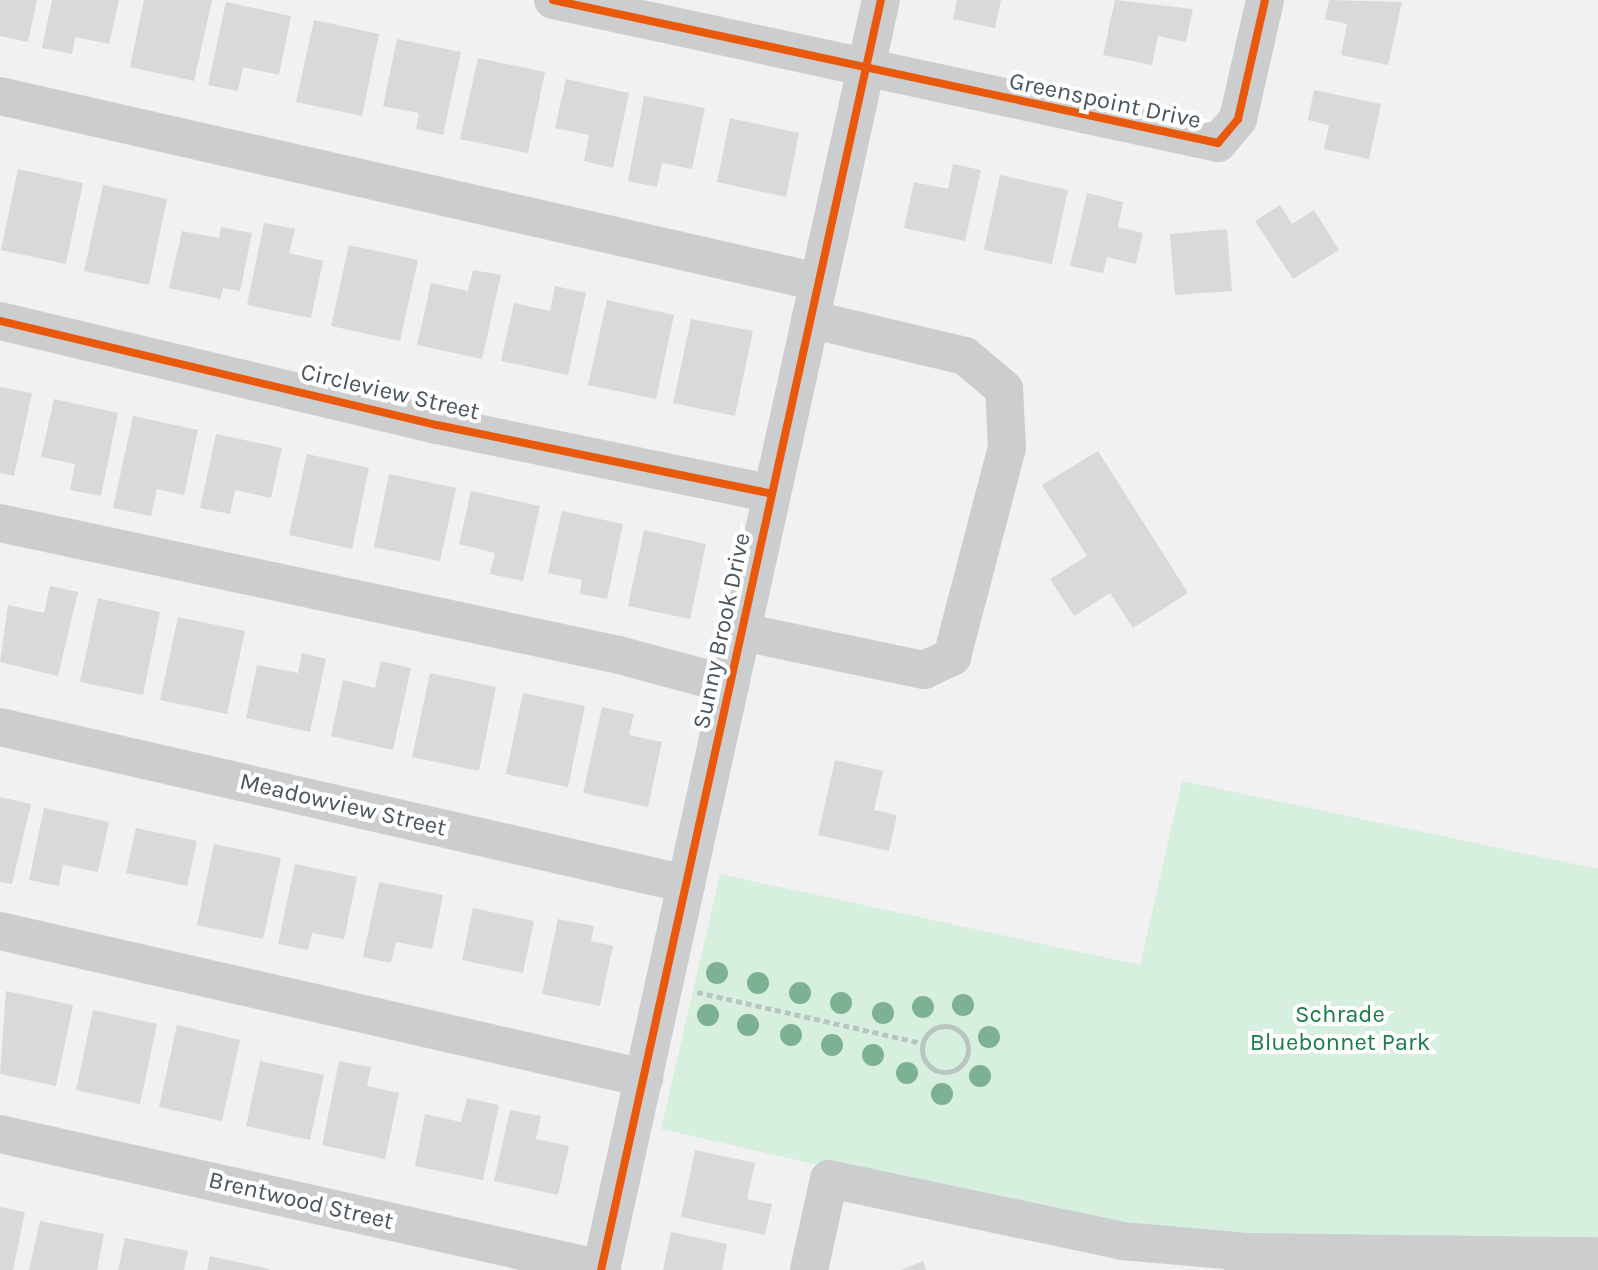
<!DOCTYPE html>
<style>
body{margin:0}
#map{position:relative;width:1598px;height:1270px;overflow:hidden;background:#f2f1f1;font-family:Karla,sans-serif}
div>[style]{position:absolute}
.green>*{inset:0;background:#d7efdf}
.building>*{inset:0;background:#d8d9d9}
.path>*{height:5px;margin-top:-2.5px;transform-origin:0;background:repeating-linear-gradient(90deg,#b9c5c1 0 6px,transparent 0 10px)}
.path>.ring{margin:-2.5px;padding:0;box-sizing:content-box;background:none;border:5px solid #b9c5c1;border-radius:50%}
.minor>*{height:38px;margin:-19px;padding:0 19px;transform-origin:19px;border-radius:19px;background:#cbcdcf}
.cycleway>*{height:8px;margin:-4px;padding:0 4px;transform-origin:4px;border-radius:4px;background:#e8590c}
.trees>*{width:22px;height:22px;margin:-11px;border-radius:50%;background:#7cb193}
span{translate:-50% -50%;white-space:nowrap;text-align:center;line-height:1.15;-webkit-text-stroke:8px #fff;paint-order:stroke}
.street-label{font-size:24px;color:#49555d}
.park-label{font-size:24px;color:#1b7d46}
</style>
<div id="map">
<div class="green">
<i style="clip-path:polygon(1182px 781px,1598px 869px,1598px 1243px,1119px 1234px,661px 1129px,720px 874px,1140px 965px)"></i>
</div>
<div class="building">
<i style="clip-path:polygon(0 0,37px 0,28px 42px,0 36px)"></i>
<i style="clip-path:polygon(52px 0,119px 0,109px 44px,75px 37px,72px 54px,42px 48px)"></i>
<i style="clip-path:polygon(144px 0,212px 0,194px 81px,130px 67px)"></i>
<i style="clip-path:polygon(957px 0,1001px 0,995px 28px,953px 19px)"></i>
<i style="clip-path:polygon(1115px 0,1193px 9px,1186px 42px,1158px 36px,1152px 65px,1103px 55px)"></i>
<i style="clip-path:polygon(1329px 0,1402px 2px,1388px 65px,1341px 55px,1347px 24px,1325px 19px)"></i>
<i style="clip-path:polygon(226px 2px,291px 16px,279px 75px,243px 67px,238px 91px,208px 85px)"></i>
<i style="clip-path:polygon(314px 20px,379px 34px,362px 116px,296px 102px)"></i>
<i style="clip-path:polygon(397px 39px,461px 52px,443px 135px,416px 129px,419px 113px,383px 106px)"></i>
<i style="clip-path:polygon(478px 58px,545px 72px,528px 153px,460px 139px)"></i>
<i style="clip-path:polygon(566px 79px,629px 93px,613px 168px,584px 161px,589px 135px,555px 128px)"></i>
<i style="clip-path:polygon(1314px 90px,1381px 104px,1369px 159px,1324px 149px,1329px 125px,1308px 120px)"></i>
<i style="clip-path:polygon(644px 96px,705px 108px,692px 169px,662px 163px,657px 187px,628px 181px)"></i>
<i style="clip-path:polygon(730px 118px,799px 133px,786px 197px,717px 182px)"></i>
<i style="clip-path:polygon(953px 164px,981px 170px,965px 241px,904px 228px,914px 182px,948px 189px)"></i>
<i style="clip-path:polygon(18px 169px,83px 183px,66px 264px,1px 250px)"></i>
<i style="clip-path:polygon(1000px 175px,1068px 190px,1052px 264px,984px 250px)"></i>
<i style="clip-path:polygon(103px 185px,167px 199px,149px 285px,84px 271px)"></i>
<i style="clip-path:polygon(1087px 193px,1123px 202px,1118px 227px,1143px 233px,1136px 264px,1107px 257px,1103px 273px,1070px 266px)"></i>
<i style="clip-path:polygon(1280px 205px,1292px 224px,1314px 210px,1339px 250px,1293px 279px,1255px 221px)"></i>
<i style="clip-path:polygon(264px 223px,295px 229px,289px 253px,323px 261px,311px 318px,247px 305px)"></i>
<i style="clip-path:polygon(221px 227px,252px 233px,240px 291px,223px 288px,220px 299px,169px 288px,182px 231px,219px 238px)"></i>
<i style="clip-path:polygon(1227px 229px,1232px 291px,1175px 295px,1170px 234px)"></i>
<i style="clip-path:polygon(349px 245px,418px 260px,400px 341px,331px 326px)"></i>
<i style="clip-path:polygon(473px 270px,501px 275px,482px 359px,417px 345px,431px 283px,468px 291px)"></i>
<i style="clip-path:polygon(555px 286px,586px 293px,568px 375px,501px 361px,514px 303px,550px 311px)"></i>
<i style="clip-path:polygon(607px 300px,674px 315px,656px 399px,588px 385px)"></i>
<i style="clip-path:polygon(691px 319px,753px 331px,735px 416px,673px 403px)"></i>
<i style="clip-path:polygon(0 387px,32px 393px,14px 476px,0 473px)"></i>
<i style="clip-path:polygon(54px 399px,118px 413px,101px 496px,70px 490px,75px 464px,41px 457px)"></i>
<i style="clip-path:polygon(133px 416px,198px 430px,184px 495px,157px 489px,151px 516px,113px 508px)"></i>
<i style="clip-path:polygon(216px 434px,282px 448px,271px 498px,235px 490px,230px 514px,200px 508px)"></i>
<i style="clip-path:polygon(1098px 451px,1188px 593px,1133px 628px,1110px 593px,1074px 616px,1050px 579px,1087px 556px,1042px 485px)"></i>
<i style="clip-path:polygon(307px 454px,369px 468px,352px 549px,289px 535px)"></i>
<i style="clip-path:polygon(389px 474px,456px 488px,440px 561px,374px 547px)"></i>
<i style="clip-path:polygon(471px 491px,540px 506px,523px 581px,490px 574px,495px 553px,459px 544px)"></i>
<i style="clip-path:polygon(562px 511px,623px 524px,607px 599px,580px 594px,582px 580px,548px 573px)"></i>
<i style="clip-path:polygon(644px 530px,706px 544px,690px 619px,628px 606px)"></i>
<i style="clip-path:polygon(50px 586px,78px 592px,58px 676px,0 662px,8px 605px,44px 613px)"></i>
<i style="clip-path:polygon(98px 598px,160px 612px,143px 695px,80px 682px)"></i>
<i style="clip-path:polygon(178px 617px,245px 631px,227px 714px,160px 700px)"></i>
<i style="clip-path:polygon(302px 653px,326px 659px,310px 732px,246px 718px,257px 665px,298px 673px)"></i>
<i style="clip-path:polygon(381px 661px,411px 668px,393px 750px,331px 736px,343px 680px,375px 688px)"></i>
<i style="clip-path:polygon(430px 673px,496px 687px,479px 771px,412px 757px)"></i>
<i style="clip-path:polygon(523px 693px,585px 706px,568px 787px,506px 774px)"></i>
<i style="clip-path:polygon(602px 707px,634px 714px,629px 735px,662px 742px,648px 807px,583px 793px)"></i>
<i style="clip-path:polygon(835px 760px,883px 771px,874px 810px,897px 815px,889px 851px,818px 835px)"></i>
<i style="clip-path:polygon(0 797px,31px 804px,12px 884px,0 882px)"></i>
<i style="clip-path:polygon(44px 808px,109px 822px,98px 872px,63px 865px,59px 886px,29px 880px)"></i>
<i style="clip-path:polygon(136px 828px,197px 841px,187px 886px,126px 873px)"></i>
<i style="clip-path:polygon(214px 844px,281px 858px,263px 939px,197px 925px)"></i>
<i style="clip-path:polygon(295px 864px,357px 877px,344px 939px,312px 933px,308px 950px,278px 944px)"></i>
<i style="clip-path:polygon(379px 882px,443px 895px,432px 949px,396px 942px,391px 963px,363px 957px)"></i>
<i style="clip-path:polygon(473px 908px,534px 921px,523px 973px,462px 960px)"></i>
<i style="clip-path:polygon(558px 919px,594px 926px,591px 941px,613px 946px,600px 1006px,542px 994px)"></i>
<i style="clip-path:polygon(6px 991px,73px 1005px,56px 1086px,0 1074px)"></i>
<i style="clip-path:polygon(93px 1010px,157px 1024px,140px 1104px,76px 1090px)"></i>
<i style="clip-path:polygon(177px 1025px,240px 1040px,222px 1121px,159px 1107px)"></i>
<i style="clip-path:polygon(260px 1061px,324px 1075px,310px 1140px,246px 1126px)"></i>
<i style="clip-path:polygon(339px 1061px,371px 1067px,367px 1086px,399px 1093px,385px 1159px,322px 1145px)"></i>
<i style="clip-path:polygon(467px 1098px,499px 1105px,483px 1180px,415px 1166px,425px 1114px,461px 1122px)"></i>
<i style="clip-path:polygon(510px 1110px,541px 1116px,536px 1139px,569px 1146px,558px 1195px,494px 1181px)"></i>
<i style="clip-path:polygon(695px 1150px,755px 1163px,747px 1199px,772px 1204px,765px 1235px,681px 1217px)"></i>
<i style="clip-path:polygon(0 1207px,25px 1212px,13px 1270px,0 1270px)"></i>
<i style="clip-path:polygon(40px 1221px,104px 1234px,97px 1270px,29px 1270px)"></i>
<i style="clip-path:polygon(671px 1232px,727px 1244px,722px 1270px,663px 1270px)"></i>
<i style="clip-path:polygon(125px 1238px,188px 1251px,184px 1270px,118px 1270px)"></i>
<i style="clip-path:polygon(210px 1256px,270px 1269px,270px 1270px,207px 1270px)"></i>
<i style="clip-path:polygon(923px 1261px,926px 1270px,901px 1270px)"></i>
</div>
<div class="path">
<i style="left:697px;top:992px;width:231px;rotate:12.8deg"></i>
<i class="ring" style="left:922px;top:1026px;width:41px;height:41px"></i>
</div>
<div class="minor">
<i style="left:553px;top:0;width:680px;rotate:12.14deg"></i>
<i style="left:1218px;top:143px;width:31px;rotate:-50deg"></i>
<i style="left:1238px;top:119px;width:122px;rotate:-77.2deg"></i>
<i style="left:0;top:96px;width:839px;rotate:12.81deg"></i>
<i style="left:0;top:321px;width:449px;rotate:13.4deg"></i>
<i style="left:437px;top:425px;width:342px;rotate:11.6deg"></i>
<i style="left:0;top:523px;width:633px;rotate:12.04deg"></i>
<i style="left:619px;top:655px;width:115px;rotate:15.1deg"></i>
<i style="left:742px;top:632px;width:186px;rotate:11.8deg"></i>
<i style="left:924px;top:670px;width:31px;rotate:-25deg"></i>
<i style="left:952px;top:657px;width:216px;rotate:-75.3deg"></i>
<i style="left:1007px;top:448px;width:59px;rotate:-92.9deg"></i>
<i style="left:1004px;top:389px;width:51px;rotate:-139.8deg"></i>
<i style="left:965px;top:356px;width:159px;rotate:-166.6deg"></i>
<i style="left:0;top:727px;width:704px;rotate:12.89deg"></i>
<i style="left:0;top:931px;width:661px;rotate:12.86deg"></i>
<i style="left:0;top:1134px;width:617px;rotate:12.64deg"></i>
<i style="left:601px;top:1270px;width:1300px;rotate:-77.57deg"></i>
<i style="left:809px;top:1270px;width:93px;rotate:-77.6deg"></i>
<i style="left:829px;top:1179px;width:299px;rotate:11.9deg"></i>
<i style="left:1122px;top:1241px;width:125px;rotate:5deg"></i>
<i style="left:1243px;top:1270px;width:18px;rotate:-77deg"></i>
<i style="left:1247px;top:1252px;width:351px;rotate:0.7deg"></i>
</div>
<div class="cycleway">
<i style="left:553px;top:0;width:680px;rotate:12.14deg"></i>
<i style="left:1218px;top:143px;width:31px;rotate:-50deg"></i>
<i style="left:1238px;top:119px;width:122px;rotate:-77.2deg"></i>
<i style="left:0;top:321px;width:449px;rotate:13.4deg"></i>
<i style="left:437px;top:425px;width:342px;rotate:11.6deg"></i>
<i style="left:601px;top:1270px;width:1300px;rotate:-77.57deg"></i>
</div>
<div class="trees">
<i style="left:717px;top:973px"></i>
<i style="left:758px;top:983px"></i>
<i style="left:800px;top:993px"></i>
<i style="left:841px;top:1003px"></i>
<i style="left:963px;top:1005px"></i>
<i style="left:923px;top:1007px"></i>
<i style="left:883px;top:1013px"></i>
<i style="left:708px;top:1015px"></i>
<i style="left:748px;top:1025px"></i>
<i style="left:791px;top:1035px"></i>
<i style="left:989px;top:1037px"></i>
<i style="left:832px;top:1045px"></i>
<i style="left:873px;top:1055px"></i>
<i style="left:907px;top:1073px"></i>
<i style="left:980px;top:1076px"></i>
<i style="left:942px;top:1094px"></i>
</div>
<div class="street-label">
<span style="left:1105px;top:101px;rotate:12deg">Greenspoint Drive</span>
<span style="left:390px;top:392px;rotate:13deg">Circleview Street</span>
<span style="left:722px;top:631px;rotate:-78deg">Sunny Brook Drive</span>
<span style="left:343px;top:805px;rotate:13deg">Meadowview Street</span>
<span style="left:301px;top:1201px;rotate:13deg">Brentwood Street</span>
</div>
<div class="park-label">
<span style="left:1340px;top:1029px">Schrade<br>Bluebonnet Park</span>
</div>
</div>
